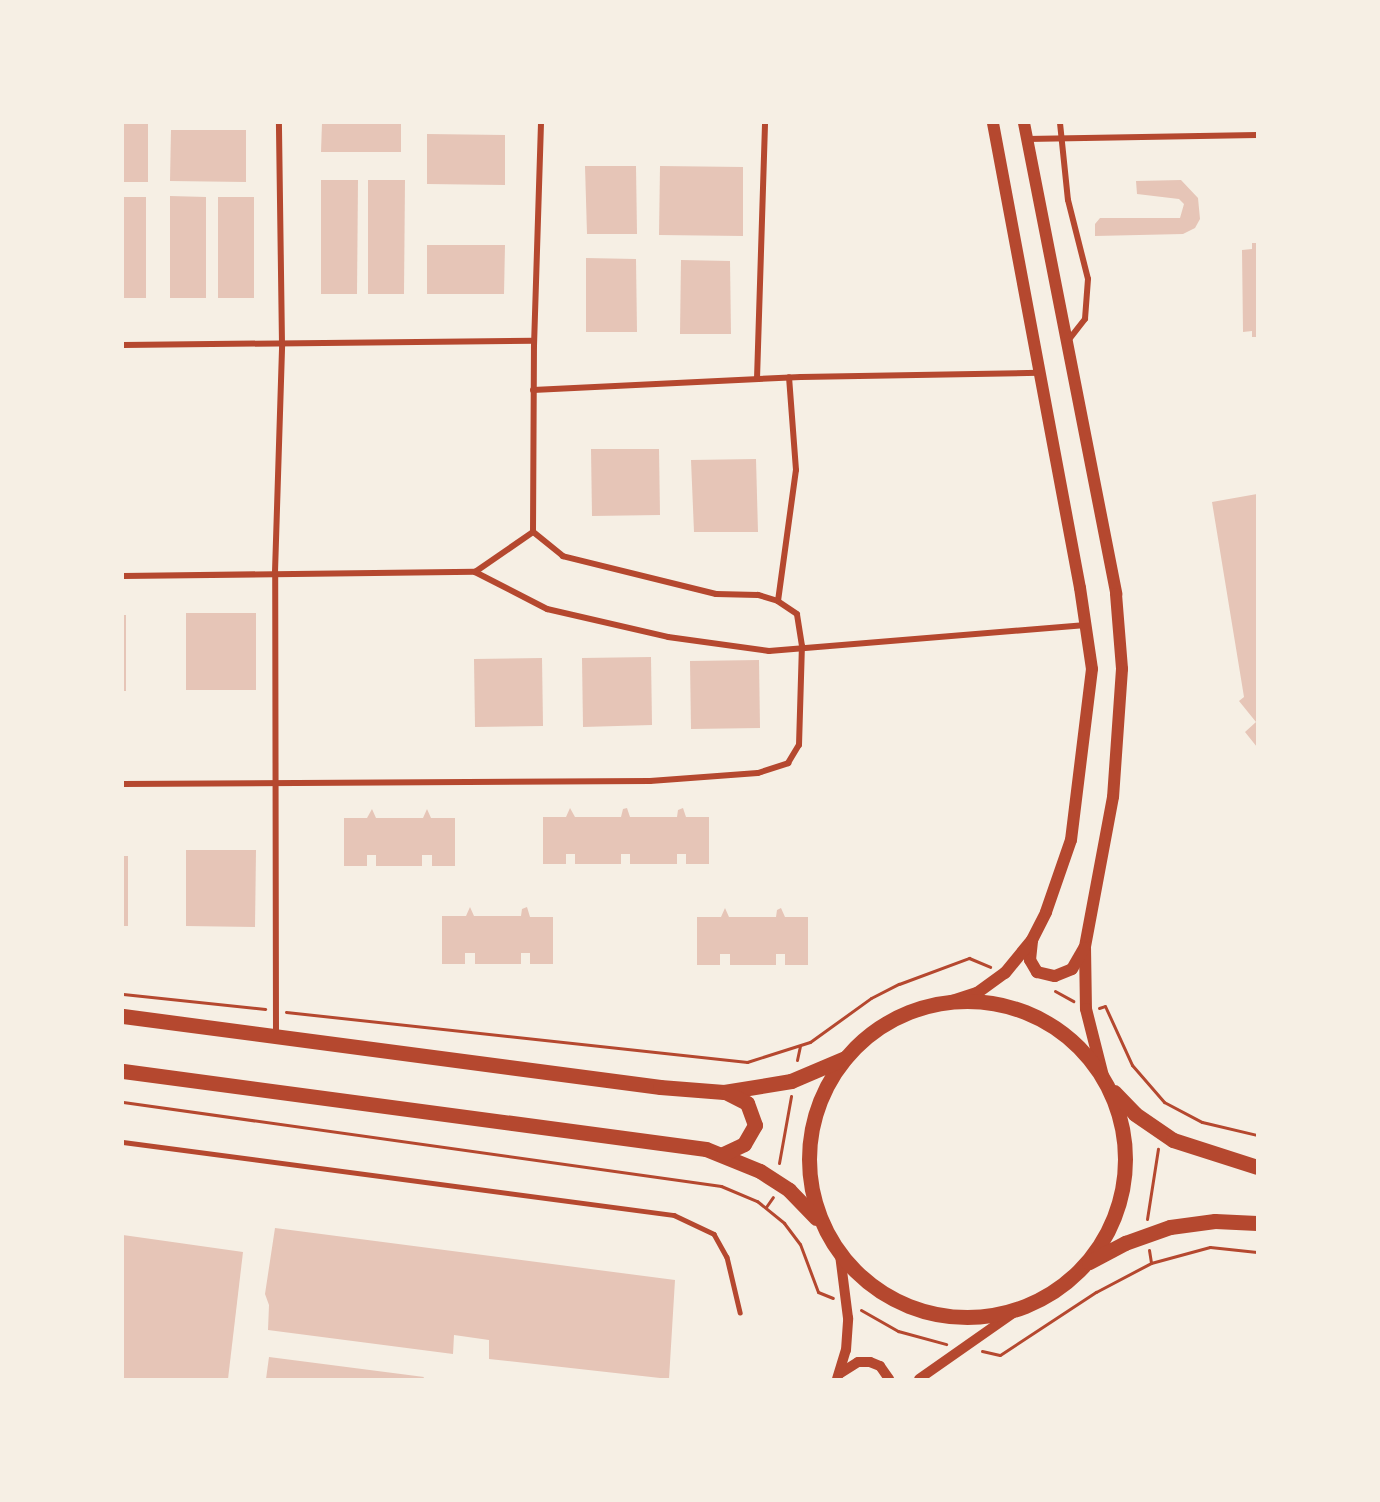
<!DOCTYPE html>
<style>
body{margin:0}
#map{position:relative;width:1380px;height:1502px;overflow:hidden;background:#f6efe4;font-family:"Alegreya Sans",sans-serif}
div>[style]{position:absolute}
.building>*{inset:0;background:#e6c5b7}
.path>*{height:3px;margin:-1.5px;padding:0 1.5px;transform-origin:1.5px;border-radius:1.5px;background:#b5482f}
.service>*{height:4.5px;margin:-2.25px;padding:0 2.25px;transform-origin:2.25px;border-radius:2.25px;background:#b5482f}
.minor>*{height:6px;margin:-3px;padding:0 3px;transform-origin:3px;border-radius:3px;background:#b5482f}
.tertiary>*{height:10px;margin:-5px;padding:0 5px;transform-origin:5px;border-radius:5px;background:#b5482f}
.secondary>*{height:12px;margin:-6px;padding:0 6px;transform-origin:6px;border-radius:6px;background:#b5482f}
.primary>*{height:15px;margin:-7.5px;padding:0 7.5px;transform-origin:7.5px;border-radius:7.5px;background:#b5482f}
.primary>.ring{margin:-7.5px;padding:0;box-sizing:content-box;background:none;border:15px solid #b5482f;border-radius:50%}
span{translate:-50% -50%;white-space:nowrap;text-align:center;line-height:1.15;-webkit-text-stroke:4.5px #f6efe4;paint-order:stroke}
.frame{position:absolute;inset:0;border:124px solid #f6efe4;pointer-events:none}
</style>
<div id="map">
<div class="building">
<i style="clip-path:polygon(123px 123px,148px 123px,148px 182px,123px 182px)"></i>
<i style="clip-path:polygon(322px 123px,401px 123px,401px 152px,321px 152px)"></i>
<i style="clip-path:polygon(171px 130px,246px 130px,246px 182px,170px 181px)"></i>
<i style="clip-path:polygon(427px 134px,505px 135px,505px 185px,427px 184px)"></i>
<i style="clip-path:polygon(585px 166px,636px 166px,637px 234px,587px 234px)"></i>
<i style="clip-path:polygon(660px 166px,743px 167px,743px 236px,659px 235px)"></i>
<i style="clip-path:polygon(321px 180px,358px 180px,357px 294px,321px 294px)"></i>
<i style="clip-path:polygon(368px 180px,405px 180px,404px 294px,368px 294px)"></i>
<i style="clip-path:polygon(1181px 180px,1198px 198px,1200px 219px,1195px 228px,1183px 234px,1095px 236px,1095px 224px,1100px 218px,1180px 218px,1184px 204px,1179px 199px,1137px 194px,1136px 181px)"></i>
<i style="clip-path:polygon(170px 196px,206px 197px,206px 298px,170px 298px)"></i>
<i style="clip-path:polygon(123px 197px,146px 197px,146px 298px,123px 298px)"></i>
<i style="clip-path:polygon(218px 197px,254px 197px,254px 298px,218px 298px)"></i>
<i style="clip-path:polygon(1252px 243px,1257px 243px,1257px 337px,1252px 337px,1252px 331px,1243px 332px,1242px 250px,1252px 249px)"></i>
<i style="clip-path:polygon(427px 245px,505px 245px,504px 294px,427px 294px)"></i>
<i style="clip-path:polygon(586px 258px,636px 259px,637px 332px,586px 332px)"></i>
<i style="clip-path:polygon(681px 260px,730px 261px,731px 334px,680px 334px)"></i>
<i style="clip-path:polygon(591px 449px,659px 449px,660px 515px,592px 516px)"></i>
<i style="clip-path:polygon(756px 459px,758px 532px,694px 532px,691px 460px)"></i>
<i style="clip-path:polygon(1257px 494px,1257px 747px,1245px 732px,1256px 722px,1239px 701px,1244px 697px,1212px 502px)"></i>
<i style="clip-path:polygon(186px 613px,256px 613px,256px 690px,186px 690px)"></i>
<i style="clip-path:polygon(123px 615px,126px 615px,126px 691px,123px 691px)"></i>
<i style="clip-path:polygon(651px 657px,652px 725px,583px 727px,582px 658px)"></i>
<i style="clip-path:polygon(542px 658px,543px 726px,475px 727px,474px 659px)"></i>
<i style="clip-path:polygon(759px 660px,760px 728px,691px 729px,690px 661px)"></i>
<i style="clip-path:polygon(570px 808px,575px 817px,621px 817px,623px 809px,627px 808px,630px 817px,677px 817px,678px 810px,683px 808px,686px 817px,709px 817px,709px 864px,686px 864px,686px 854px,677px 854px,677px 864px,630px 864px,630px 854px,621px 854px,621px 864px,575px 864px,575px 854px,566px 854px,566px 864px,543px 864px,543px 817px,566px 817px)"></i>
<i style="clip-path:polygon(372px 809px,376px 818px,423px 818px,427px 809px,431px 818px,455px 818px,455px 866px,432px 866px,432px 855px,422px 855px,422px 866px,376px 866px,376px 855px,367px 855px,367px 866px,344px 866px,344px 818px,367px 818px)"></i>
<i style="clip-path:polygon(186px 850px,256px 850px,255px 927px,186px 926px)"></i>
<i style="clip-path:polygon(123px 856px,128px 856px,128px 926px,123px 926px)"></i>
<i style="clip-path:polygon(470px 907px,474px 916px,521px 916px,522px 909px,527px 907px,530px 917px,553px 917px,553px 964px,530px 964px,530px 953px,521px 953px,521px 964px,475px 964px,475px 953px,465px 953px,465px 964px,442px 964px,442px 916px,466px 916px)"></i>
<i style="clip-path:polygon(725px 908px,729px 917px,776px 917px,777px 910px,781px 908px,785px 917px,808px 917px,808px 965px,785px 965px,785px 954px,776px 954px,776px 965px,730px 965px,730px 954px,720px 954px,720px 965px,697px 965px,697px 917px,721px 917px)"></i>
<i style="clip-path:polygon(275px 1228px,675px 1280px,669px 1379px,489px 1359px,489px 1340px,454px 1335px,453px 1354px,268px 1330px,269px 1305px,265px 1294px)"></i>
<i style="clip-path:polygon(123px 1235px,243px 1252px,228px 1379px,123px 1379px)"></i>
<i style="clip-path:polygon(269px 1357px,424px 1377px,423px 1379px,266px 1379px)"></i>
</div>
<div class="path">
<i style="left:1055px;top:991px;width:21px;rotate:29deg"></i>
<i style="left:123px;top:994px;width:143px;rotate:6deg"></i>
<i style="left:1099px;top:1008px;width:6px;rotate:-18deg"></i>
<i style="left:1105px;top:1006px;width:65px;rotate:65.4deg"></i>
<i style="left:1132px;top:1065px;width:49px;rotate:49.1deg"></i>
<i style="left:1164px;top:1102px;width:43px;rotate:27.8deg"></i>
<i style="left:1202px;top:1122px;width:57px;rotate:13.3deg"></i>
<i style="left:286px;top:1012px;width:464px;rotate:6.2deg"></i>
<i style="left:747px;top:1062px;width:66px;rotate:-17.6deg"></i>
<i style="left:810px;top:1042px;width:75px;rotate:-35.8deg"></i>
<i style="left:871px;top:998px;width:31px;rotate:-27deg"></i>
<i style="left:899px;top:984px;width:75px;rotate:-20.4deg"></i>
<i style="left:969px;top:958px;width:23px;rotate:23deg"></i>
<i style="left:797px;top:1060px;width:14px;rotate:-78deg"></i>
<i style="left:123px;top:1102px;width:604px;rotate:8deg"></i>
<i style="left:721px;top:1186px;width:39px;rotate:23deg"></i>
<i style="left:757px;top:1201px;width:35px;rotate:39deg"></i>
<i style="left:784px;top:1223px;width:26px;rotate:53deg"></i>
<i style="left:800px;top:1244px;width:51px;rotate:69.4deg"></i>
<i style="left:818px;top:1292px;width:16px;rotate:22deg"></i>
<i style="left:779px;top:1163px;width:68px;rotate:-79.8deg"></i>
<i style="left:766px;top:1207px;width:12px;rotate:-55deg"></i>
<i style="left:1147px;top:1219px;width:71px;rotate:-81.1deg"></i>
<i style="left:1149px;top:1250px;width:13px;rotate:81deg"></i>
<i style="left:861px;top:1310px;width:43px;rotate:29.6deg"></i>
<i style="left:898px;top:1331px;width:50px;rotate:15.2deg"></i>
<i style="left:982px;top:1351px;width:18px;rotate:13deg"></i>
<i style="left:1000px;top:1355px;width:115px;rotate:-33.3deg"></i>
<i style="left:1096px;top:1292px;width:62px;rotate:-27.8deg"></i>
<i style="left:1151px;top:1263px;width:61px;rotate:-15.2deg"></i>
<i style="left:1210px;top:1247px;width:47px;rotate:6.1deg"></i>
</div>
<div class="service">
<i style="left:123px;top:1142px;width:556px;rotate:7.55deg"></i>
<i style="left:674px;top:1215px;width:44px;rotate:25.4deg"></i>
<i style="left:714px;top:1234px;width:26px;rotate:61deg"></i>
<i style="left:727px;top:1257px;width:57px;rotate:76.7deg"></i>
</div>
<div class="minor">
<i style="left:1060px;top:123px;width:77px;rotate:84.1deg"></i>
<i style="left:1068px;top:200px;width:81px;rotate:75.8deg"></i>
<i style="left:1088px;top:279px;width:40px;rotate:94.3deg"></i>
<i style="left:1085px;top:319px;width:31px;rotate:128deg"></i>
<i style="left:1027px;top:139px;width:230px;rotate:-1deg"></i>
<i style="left:123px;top:345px;width:411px;rotate:-0.6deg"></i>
<i style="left:757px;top:379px;width:256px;rotate:-88.2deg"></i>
<i style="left:533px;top:390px;width:268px;rotate:-2.8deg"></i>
<i style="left:801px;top:377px;width:238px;rotate:-1deg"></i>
<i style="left:475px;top:572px;width:70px;rotate:-34.6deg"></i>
<i style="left:533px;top:532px;width:186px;rotate:-89.7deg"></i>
<i style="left:534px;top:346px;width:223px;rotate:-88.2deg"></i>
<i style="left:123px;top:576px;width:352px;rotate:-0.7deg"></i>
<i style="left:475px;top:572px;width:81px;rotate:27.2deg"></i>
<i style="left:547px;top:609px;width:124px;rotate:13deg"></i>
<i style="left:668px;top:637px;width:102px;rotate:7.9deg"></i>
<i style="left:769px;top:651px;width:318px;rotate:-4.7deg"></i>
<i style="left:778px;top:601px;width:132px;rotate:-82.2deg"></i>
<i style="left:796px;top:470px;width:93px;rotate:-94.3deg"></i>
<i style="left:123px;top:784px;width:527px;rotate:-0.33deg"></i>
<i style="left:650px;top:781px;width:108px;rotate:-4.2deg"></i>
<i style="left:758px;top:773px;width:32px;rotate:-18deg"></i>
<i style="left:788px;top:763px;width:21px;rotate:-59deg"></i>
<i style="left:799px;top:745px;width:99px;rotate:-88.3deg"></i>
<i style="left:802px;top:646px;width:32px;rotate:-99deg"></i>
<i style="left:797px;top:614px;width:23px;rotate:-146deg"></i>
<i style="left:778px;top:601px;width:21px;rotate:-163deg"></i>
<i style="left:758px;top:595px;width:42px;rotate:-178.6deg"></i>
<i style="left:716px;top:594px;width:158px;rotate:-166.1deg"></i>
<i style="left:563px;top:556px;width:38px;rotate:-141deg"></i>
<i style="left:276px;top:1034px;width:462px;rotate:-90.1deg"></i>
<i style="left:275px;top:572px;width:228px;rotate:-88.2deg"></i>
<i style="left:282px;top:344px;width:221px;rotate:-90.8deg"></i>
</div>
<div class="tertiary">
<i style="left:839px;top:1374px;width:22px;rotate:-32deg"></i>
<i style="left:858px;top:1362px;width:12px"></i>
<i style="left:870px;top:1362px;width:11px;rotate:22deg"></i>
<i style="left:880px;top:1366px;width:16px;rotate:55deg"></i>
<i style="left:837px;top:1379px;width:30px;rotate:-73deg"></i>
<i style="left:846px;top:1350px;width:32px;rotate:-86deg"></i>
<i style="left:848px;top:1318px;width:64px;rotate:-97.2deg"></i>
<i style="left:919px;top:1379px;width:126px;rotate:-35deg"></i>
</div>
<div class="secondary">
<i style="left:1024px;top:123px;width:480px;rotate:78.9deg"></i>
<i style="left:1116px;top:594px;width:75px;rotate:85.4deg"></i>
<i style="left:1122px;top:669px;width:128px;rotate:94deg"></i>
<i style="left:1113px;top:797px;width:153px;rotate:100.6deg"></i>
<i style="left:1085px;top:947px;width:62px;rotate:89.1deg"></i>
<i style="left:1086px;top:1009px;width:73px;rotate:75.8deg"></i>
<i style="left:1032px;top:941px;width:19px;rotate:96deg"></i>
<i style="left:1030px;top:960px;width:14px;rotate:60deg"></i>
<i style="left:1037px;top:972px;width:18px;rotate:13deg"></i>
<i style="left:1055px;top:976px;width:18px;rotate:-22deg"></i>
<i style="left:1072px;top:969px;width:24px;rotate:-60deg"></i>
<i style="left:946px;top:1003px;width:33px;rotate:-18deg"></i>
<i style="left:977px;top:993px;width:34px;rotate:-36deg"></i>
<i style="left:1005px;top:973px;width:43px;rotate:-50.7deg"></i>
<i style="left:1032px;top:940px;width:31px;rotate:-63deg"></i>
<i style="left:1046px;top:912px;width:76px;rotate:-70.9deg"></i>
<i style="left:1071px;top:840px;width:172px;rotate:-83deg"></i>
<i style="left:1092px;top:669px;width:82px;rotate:-98.4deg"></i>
<i style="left:1080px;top:588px;width:473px;rotate:-100.6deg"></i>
</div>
<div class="primary">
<i class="ring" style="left:809px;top:1001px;width:301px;height:301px"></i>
<i style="left:123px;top:1016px;width:542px;rotate:7.53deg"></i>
<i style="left:660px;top:1087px;width:64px;rotate:4.5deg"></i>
<i style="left:724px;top:1092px;width:68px;rotate:-9.3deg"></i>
<i style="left:791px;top:1081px;width:59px;rotate:-23.1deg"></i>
<i style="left:123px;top:1071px;width:588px;rotate:7.62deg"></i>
<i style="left:706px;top:1149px;width:58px;rotate:22.2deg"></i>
<i style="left:760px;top:1171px;width:35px;rotate:33deg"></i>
<i style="left:789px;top:1190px;width:39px;rotate:46deg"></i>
<i style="left:1114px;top:1092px;width:30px;rotate:46deg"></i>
<i style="left:1135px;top:1114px;width:46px;rotate:34.4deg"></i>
<i style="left:1173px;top:1140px;width:88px;rotate:17.8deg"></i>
<i style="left:723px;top:1154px;width:23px;rotate:-25deg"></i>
<i style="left:744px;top:1144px;width:22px;rotate:-60deg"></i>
<i style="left:755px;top:1125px;width:23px;rotate:-110deg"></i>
<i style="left:747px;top:1103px;width:22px;rotate:-153deg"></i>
<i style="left:1089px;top:1262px;width:41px;rotate:-27.8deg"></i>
<i style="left:1125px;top:1243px;width:48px;rotate:-19.6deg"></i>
<i style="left:1170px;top:1227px;width:45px;rotate:-7.6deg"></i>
<i style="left:1215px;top:1221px;width:42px;rotate:2.7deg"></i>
</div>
<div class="frame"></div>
</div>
